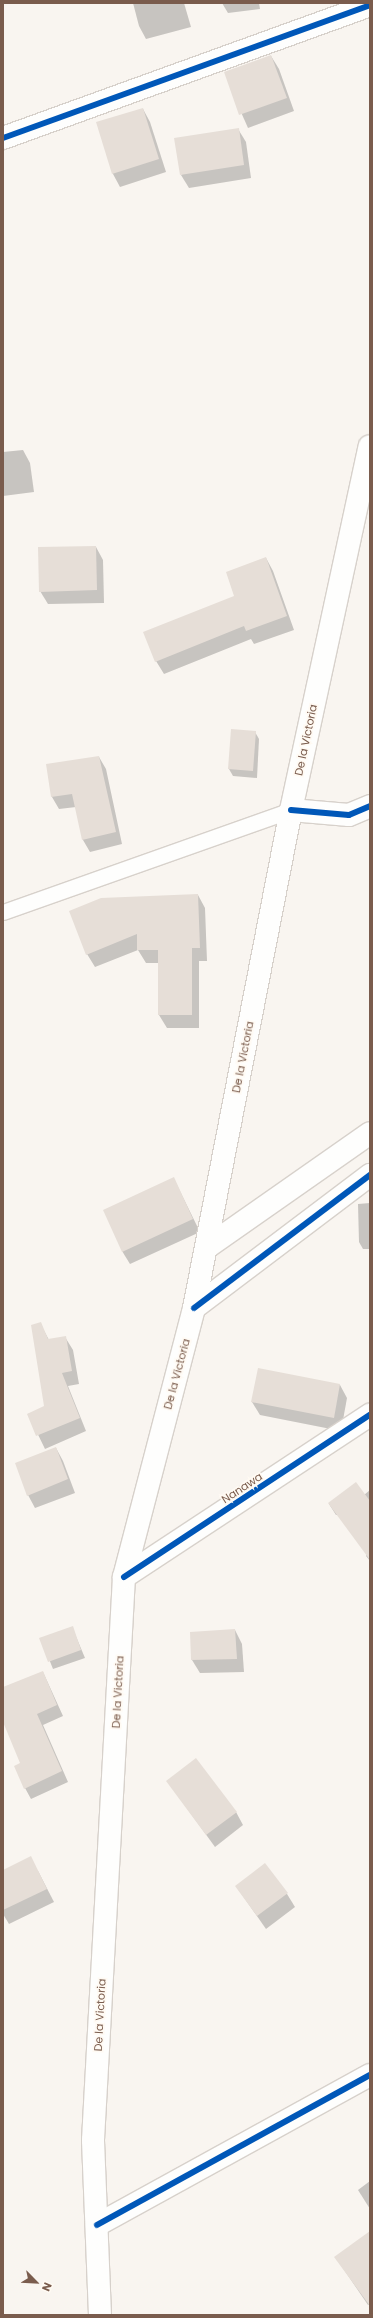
<!DOCTYPE html>
<style>
body{margin:0}
#map{position:relative;width:373px;height:2318px;overflow:hidden;background:#f9f5f0;font-family:Poppins,sans-serif}
div>[style]{position:absolute}
.shadow>*{inset:0;background:#0003}
.building>*{inset:0;background:#e6ded7}
.roads{filter:drop-shadow(1px 0 #d7d1cb) drop-shadow(-1px 0 #d7d1cb) drop-shadow(0 1px #d7d1cb) drop-shadow(0 -1px #d7d1cb)}
.lane>*{height:15px;margin:-7.5px;padding:0 7.5px;transform-origin:7.5px;border-radius:7.5px;background:#fefefd}
.street>*{height:22px;margin:-11px;padding:0 11px;transform-origin:11px;border-radius:11px;background:#fefefd}
.secondary>*{height:22px;margin:-11px;padding:0 11px;transform-origin:11px;border-radius:11px;background:#fefefd}
.cycleway>*{height:6px;margin:-3px;padding:0 3px;transform-origin:3px;border-radius:3px;background:#0057b8}
span{translate:-50% -50%;white-space:nowrap;text-align:center;line-height:1.15;-webkit-text-stroke:3.5px #fffaf3;paint-order:stroke}
.street-label{font-size:11px;color:#7a5c4d}
.frame{position:absolute;inset:0;border:4px solid #7a5c4d;pointer-events:none}
.north{position:absolute;left:16px;top:2262px;width:40px;height:40px;-webkit-text-stroke:3px #fffaf3;paint-order:stroke;rotate:114deg;font-size:11px;font-weight:700;line-height:16px;text-align:center;color:#7a5c4d}
.north::after{content:'';display:block;margin:auto;width:14px;height:18px;background:#7a5c4d;clip-path:polygon(50% 0,100% 100%,50% 72%,0 100%)}
</style>
<div id="map">
<div class="shadow">
<i style="clip-path:polygon(133px 3px,184px 3px,191px 27px,146px 39px,139px 26px)"></i>
<i style="clip-path:polygon(222px 3px,259px 3px,260px 9px,228px 13px)"></i>
<i style="clip-path:polygon(271px 56px,279px 69px,294px 111px,248px 128px,233px 94px)"></i>
<i style="clip-path:polygon(143px 109px,150px 122px,166px 172px,120px 187px,113px 174px,97px 123px)"></i>
<i style="clip-path:polygon(238px 129px,246px 142px,251px 178px,189px 188px,181px 175px)"></i>
<i style="clip-path:polygon(23px 450px,30px 463px,34px 492px,3px 496px,3px 452px)"></i>
<i style="clip-path:polygon(96px 547px,103px 560px,104px 603px,48px 604px,40px 591px)"></i>
<i style="clip-path:polygon(266px 558px,273px 571px,294px 630px,254px 644px,251px 639px,164px 674px,156px 661px,235px 597px)"></i>
<i style="clip-path:polygon(232px 730px,255px 732px,259px 739px,257px 778px,233px 776px,229px 769px)"></i>
<i style="clip-path:polygon(99px 757px,106px 769px,122px 844px,90px 852px,83px 840px,76px 807px,59px 809px,52px 797px,47px 765px)"></i>
<i style="clip-path:polygon(198px 895px,205px 908px,207px 961px,199px 961px,199px 1028px,167px 1028px,159px 1015px,159px 963px,146px 963px,138px 950px,95px 967px,87px 954px)"></i>
<i style="clip-path:polygon(174px 1179px,200px 1232px,130px 1264px,122px 1251px)"></i>
<i style="clip-path:polygon(370px 1203px,370px 1249px,363px 1249px,359px 1242px,358px 1204px)"></i>
<i style="clip-path:polygon(40px 1323px,49px 1340px,65px 1337px,73px 1350px,79px 1384px,68px 1386px,86px 1431px,45px 1449px,28px 1414px,45px 1407px)"></i>
<i style="clip-path:polygon(340px 1385px,347px 1398px,341px 1431px,260px 1415px,252px 1402px)"></i>
<i style="clip-path:polygon(56px 1448px,63px 1461px,75px 1493px,35px 1508px,28px 1495px)"></i>
<i style="clip-path:polygon(370px 1490px,370px 1561px,366px 1556px,367px 1554px,338px 1515px,336px 1515px,329px 1504px,364px 1495px)"></i>
<i style="clip-path:polygon(72px 1627px,85px 1658px,53px 1669px,41px 1639px)"></i>
<i style="clip-path:polygon(235px 1630px,242px 1644px,244px 1672px,200px 1673px,192px 1660px,191px 1633px)"></i>
<i style="clip-path:polygon(43px 1672px,63px 1716px,43px 1725px,68px 1782px,31px 1799px,25px 1788px,21px 1763px,3px 1719px,3px 1688px)"></i>
<i style="clip-path:polygon(168px 1782px,236px 1812px,243px 1825px,215px 1847px)"></i>
<i style="clip-path:polygon(3px 1871px,38px 1871px,54px 1902px,9px 1924px,3px 1914px)"></i>
<i style="clip-path:polygon(236px 1886px,287px 1894px,295px 1907px,266px 1929px)"></i>
<i style="clip-path:polygon(370px 2181px,370px 2209px,358px 2190px)"></i>
<i style="clip-path:polygon(370px 2248px,370px 2304px,368px 2305px,336px 2258px)"></i>
</div>
<div class="building">
<i style="clip-path:polygon(271px 55px,287px 98px,239px 115px,224px 72px)"></i>
<i style="clip-path:polygon(143px 108px,159px 159px,112px 174px,96px 122px)"></i>
<i style="clip-path:polygon(239px 128px,244px 165px,180px 175px,174px 138px)"></i>
<i style="clip-path:polygon(96px 546px,97px 590px,39px 592px,38px 547px)"></i>
<i style="clip-path:polygon(266px 557px,287px 616px,246px 631px,244px 626px,155px 662px,143px 632px,234px 596px,226px 572px)"></i>
<i style="clip-path:polygon(231px 729px,256px 731px,253px 771px,228px 769px)"></i>
<i style="clip-path:polygon(99px 756px,116px 832px,82px 840px,72px 794px,51px 797px,46px 764px)"></i>
<i style="clip-path:polygon(198px 894px,200px 948px,192px 948px,192px 1015px,158px 1015px,158px 950px,137px 950px,137px 934px,86px 955px,69px 911px,101px 898px)"></i>
<i style="clip-path:polygon(174px 1177px,193px 1219px,122px 1252px,103px 1210px)"></i>
<i style="clip-path:polygon(41px 1322px,48px 1339px,66px 1336px,72px 1371px,62px 1373px,80px 1418px,36px 1436px,27px 1414px,44px 1406px,31px 1325px)"></i>
<i style="clip-path:polygon(258px 1368px,340px 1384px,334px 1418px,251px 1402px)"></i>
<i style="clip-path:polygon(56px 1447px,68px 1479px,27px 1496px,15px 1463px)"></i>
<i style="clip-path:polygon(356px 1482px,370px 1501px,370px 1560px,328px 1503px)"></i>
<i style="clip-path:polygon(73px 1626px,81px 1650px,48px 1662px,39px 1638px)"></i>
<i style="clip-path:polygon(235px 1629px,237px 1659px,191px 1660px,190px 1632px)"></i>
<i style="clip-path:polygon(43px 1671px,57px 1705px,37px 1714px,62px 1771px,24px 1789px,14px 1766px,20px 1763px,3px 1722px,3px 1687px)"></i>
<i style="clip-path:polygon(196px 1758px,237px 1812px,206px 1835px,166px 1781px)"></i>
<i style="clip-path:polygon(31px 1856px,47px 1889px,3px 1910px,3px 1870px)"></i>
<i style="clip-path:polygon(265px 1863px,288px 1893px,257px 1916px,235px 1886px)"></i>
<i style="clip-path:polygon(370px 2231px,370px 2306px,334px 2257px)"></i>
</div>
<div class="roads">
<div class="lane">
<i style="left:3px;top:912px;width:306px;rotate:-19.5deg"></i>
</div>
<div class="street">
<i style="left:3px;top:138px;width:390px;rotate:-19.9deg"></i>
<i style="left:291px;top:810px;width:58px;rotate:4.9deg"></i>
<i style="left:349px;top:815px;width:23px;rotate:-23deg"></i>
<i style="left:206px;top:1248px;width:200px;rotate:-35deg"></i>
<i style="left:194px;top:1308px;width:221px;rotate:-37.1deg"></i>
<i style="left:124px;top:1577px;width:295px;rotate:-33.4deg"></i>
<i style="left:97px;top:2225px;width:311px;rotate:-28.8deg"></i>
</div>
<div class="secondary">
<i style="left:100px;top:2315px;width:175px;rotate:-92.3deg"></i>
<i style="left:93px;top:2140px;width:564px;rotate:-86.85deg"></i>
<i style="left:124px;top:1577px;width:278px;rotate:-75.4deg"></i>
<i style="left:194px;top:1308px;width:507px;rotate:-78.98deg"></i>
<i style="left:291px;top:810px;width:372px;rotate:-77.8deg"></i>
</div>
</div>
<div class="cycleway">
<i style="left:3px;top:138px;width:390px;rotate:-19.9deg"></i>
<i style="left:291px;top:810px;width:58px;rotate:4.9deg"></i>
<i style="left:349px;top:815px;width:23px;rotate:-23deg"></i>
<i style="left:194px;top:1308px;width:221px;rotate:-37.1deg"></i>
<i style="left:124px;top:1577px;width:295px;rotate:-33.4deg"></i>
<i style="left:97px;top:2225px;width:311px;rotate:-28.8deg"></i>
</div>
<div class="street-label">
<span style="left:306px;top:740px;rotate:-78deg">De la Victoria</span>
<span style="left:243px;top:1057px;rotate:-79deg">De la Victoria</span>
<span style="left:177px;top:1374px;rotate:-75deg">De la Victoria</span>
<span style="left:242px;top:1488px;rotate:-33deg">Nanawa</span>
<span style="left:118px;top:1692px;rotate:-87deg">De la Victoria</span>
<span style="left:100px;top:2015px;rotate:-87deg">De la Victoria</span>
</div>
<div class="frame"></div>
<div class="north">N</div>
</div>
